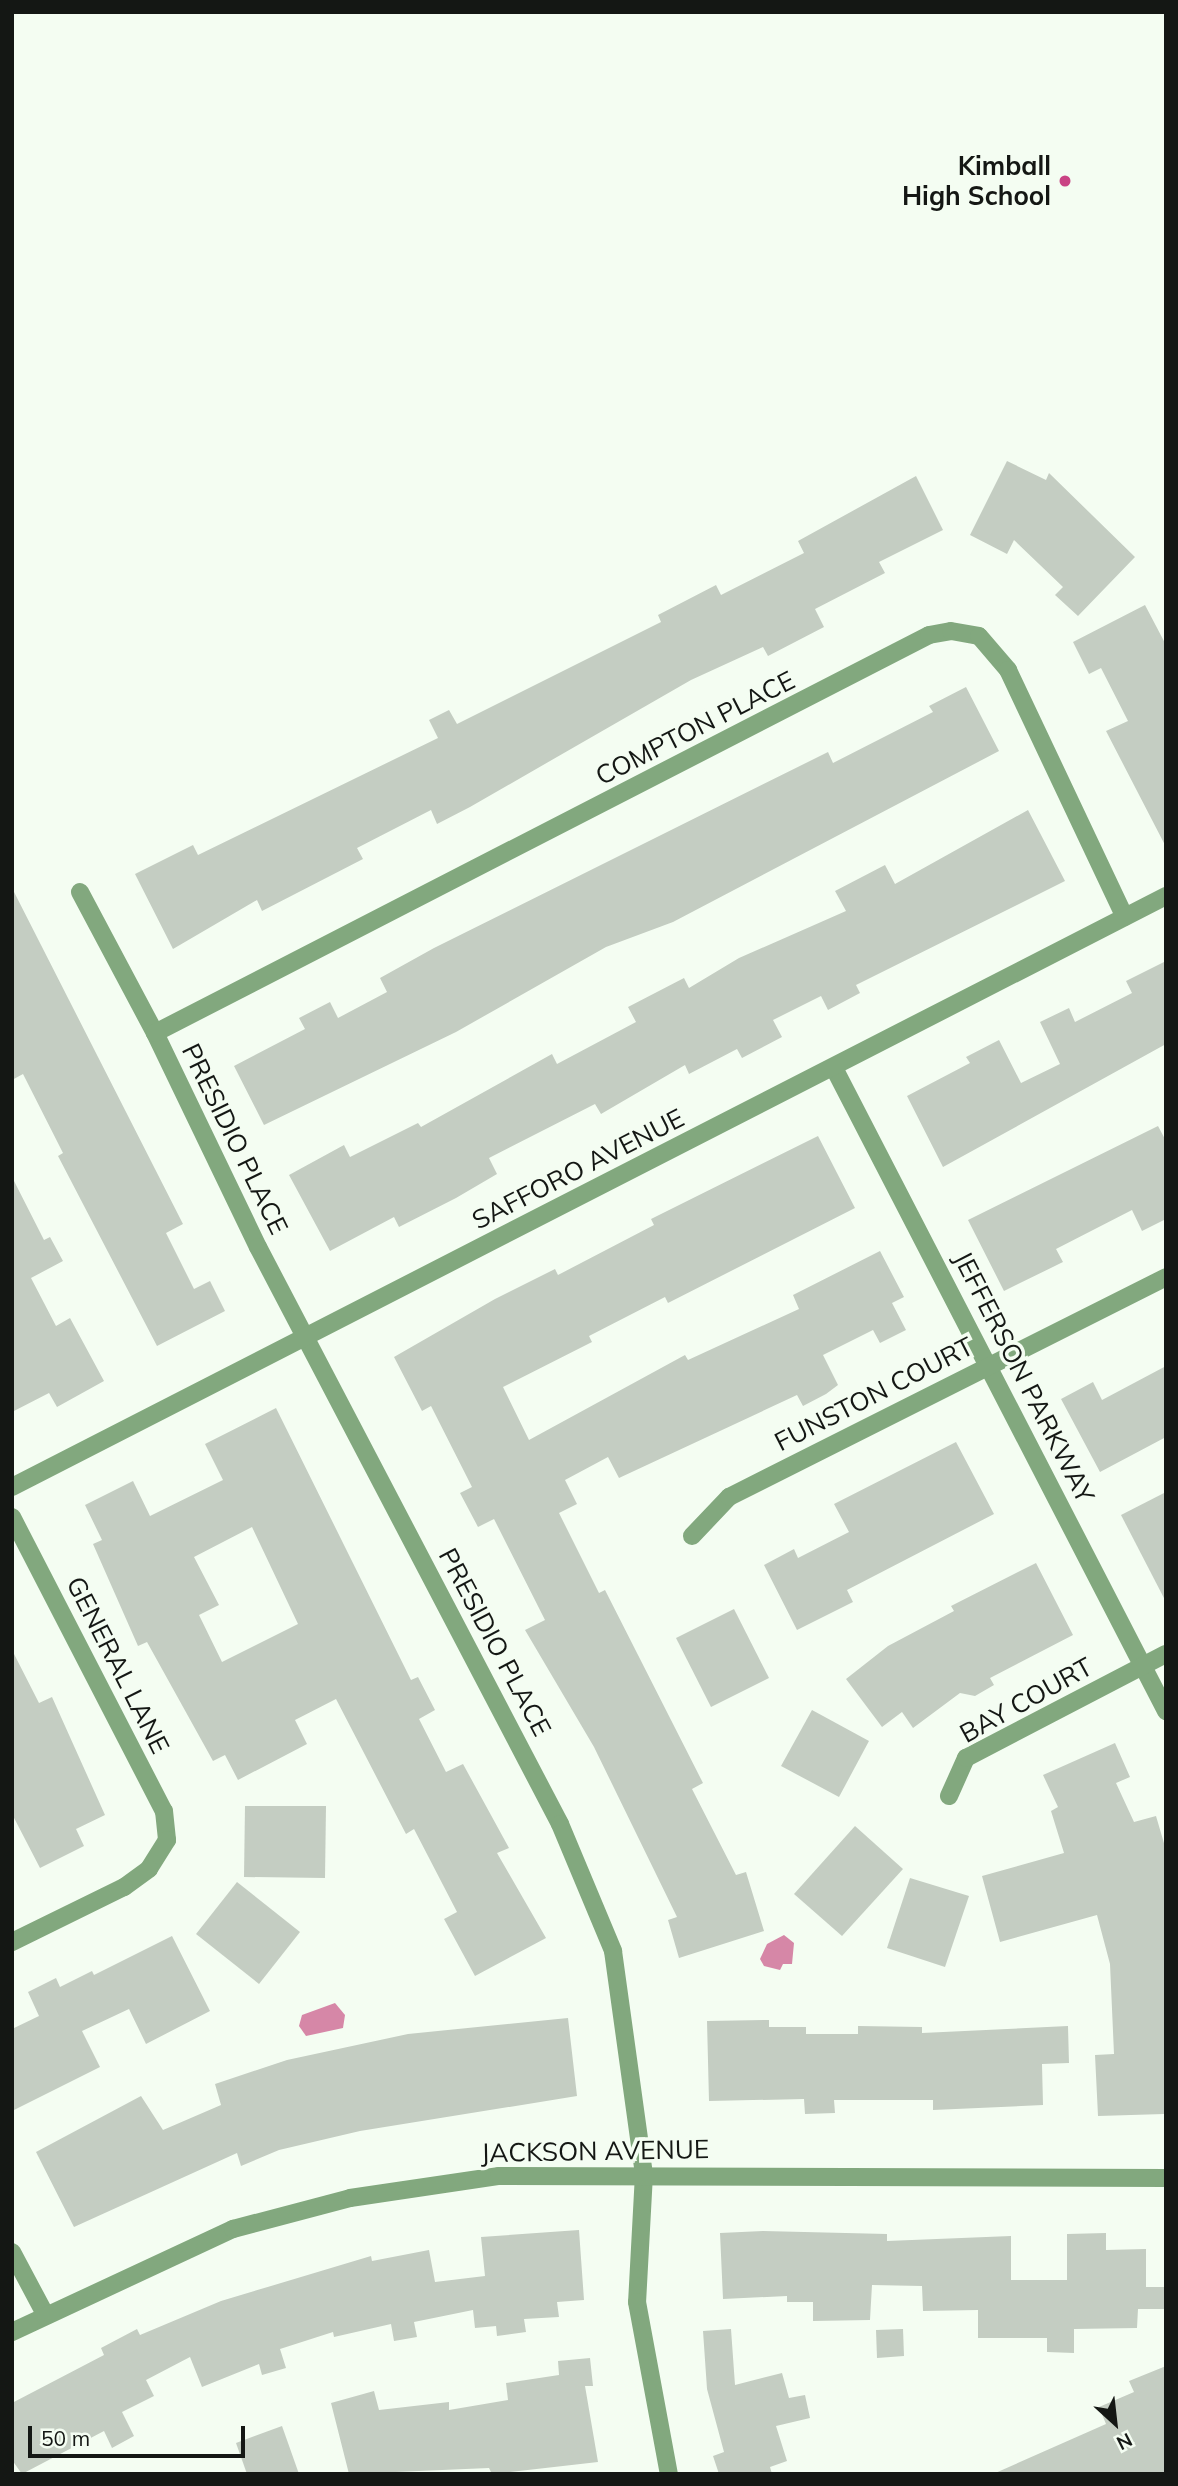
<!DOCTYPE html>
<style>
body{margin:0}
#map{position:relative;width:1178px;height:2486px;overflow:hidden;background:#f4fdf2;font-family:Mulish,sans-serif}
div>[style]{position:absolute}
.water>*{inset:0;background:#d687a7}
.building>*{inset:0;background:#c4cdc2}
.minor>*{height:18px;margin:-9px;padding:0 9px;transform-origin:9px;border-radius:9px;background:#82a87e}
.dots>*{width:19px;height:19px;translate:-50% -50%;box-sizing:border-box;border:4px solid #f4fdf2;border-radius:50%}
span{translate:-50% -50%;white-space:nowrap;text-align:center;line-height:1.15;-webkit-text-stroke:7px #f4fdf2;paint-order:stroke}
.poi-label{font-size:26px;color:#141714;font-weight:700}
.right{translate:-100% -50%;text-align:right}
.street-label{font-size:26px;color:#141714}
.frame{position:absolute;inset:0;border:14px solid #141714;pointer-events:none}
.north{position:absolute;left:1080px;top:2388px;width:70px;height:70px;-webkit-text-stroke:5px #f4fdf2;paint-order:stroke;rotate:153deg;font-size:19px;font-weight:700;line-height:28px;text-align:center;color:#141714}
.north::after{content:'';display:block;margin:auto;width:24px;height:32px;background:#141714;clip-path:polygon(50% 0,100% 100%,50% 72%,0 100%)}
.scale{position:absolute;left:28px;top:2426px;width:217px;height:32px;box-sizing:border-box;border:4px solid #141714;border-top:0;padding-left:9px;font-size:21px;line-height:24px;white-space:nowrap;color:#141714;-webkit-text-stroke:5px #f4fdf2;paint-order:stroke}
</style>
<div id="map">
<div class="water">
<i style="clip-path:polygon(784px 1935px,794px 1943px,792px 1964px,783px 1964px,780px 1970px,764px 1966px,760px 1959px,767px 1944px)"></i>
<i style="clip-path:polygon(335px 2003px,345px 2015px,343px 2028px,306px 2036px,299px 2026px,302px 2015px)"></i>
</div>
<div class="building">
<i style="clip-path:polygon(1007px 461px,1046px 480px,1049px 473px,1135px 557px,1078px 616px,1055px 595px,1063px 587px,1014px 540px,1007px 554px,970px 535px)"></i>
<i style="clip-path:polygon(916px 476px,943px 530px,879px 562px,885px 573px,815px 609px,824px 627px,768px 656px,763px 647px,691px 680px,470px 807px,437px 824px,431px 810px,357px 848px,363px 859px,262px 911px,257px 900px,173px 949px,135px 874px,193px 845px,198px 855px,438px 738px,429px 720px,449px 710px,457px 724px,661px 622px,658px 615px,716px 585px,721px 595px,804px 553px,798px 541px)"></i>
<i style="clip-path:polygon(1145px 605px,1166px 645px,1166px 847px,1106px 731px,1128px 721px,1101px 668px,1089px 674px,1073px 642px)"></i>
<i style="clip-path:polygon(966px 687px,999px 751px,673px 922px,606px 947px,456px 1032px,264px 1125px,234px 1066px,305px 1029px,299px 1018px,330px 1002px,338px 1018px,387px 992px,380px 978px,434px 948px,828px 752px,833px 763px,933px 712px,929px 706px)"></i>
<i style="clip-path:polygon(1028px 810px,1065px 881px,856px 985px,860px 993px,828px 1010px,821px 996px,773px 1020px,782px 1037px,742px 1058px,737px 1049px,689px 1074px,685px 1065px,601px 1114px,595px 1104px,489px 1158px,497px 1174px,456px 1198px,399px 1227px,394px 1217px,330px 1251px,289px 1175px,344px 1145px,350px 1157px,418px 1123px,421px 1127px,552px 1054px,557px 1064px,636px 1022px,628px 1007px,684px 978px,689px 988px,739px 958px,846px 911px,835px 891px,885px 865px,895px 884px)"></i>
<i style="clip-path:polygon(12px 888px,183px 1224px,166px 1233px,194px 1289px,210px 1281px,225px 1311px,157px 1346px,58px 1156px,63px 1153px,23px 1074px,12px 1080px)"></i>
<i style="clip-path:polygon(1166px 961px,1166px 1044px,943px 1167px,907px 1096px,970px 1063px,966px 1057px,999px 1040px,1021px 1083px,1060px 1064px,1040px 1022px,1069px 1008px,1075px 1022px,1132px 993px,1126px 981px)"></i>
<i style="clip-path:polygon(1158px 1126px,1166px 1141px,1166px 1219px,1142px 1231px,1132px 1210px,1056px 1249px,1063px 1262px,1004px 1291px,968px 1220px)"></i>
<i style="clip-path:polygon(818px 1136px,855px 1208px,668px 1303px,665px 1297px,589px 1336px,592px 1342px,503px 1387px,529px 1440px,685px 1355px,688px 1360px,799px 1309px,793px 1295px,880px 1251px,904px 1297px,892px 1303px,906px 1330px,880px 1343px,873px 1330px,823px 1355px,838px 1385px,826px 1394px,803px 1406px,797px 1395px,619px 1478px,608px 1457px,565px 1480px,577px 1504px,559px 1513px,599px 1593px,605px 1590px,703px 1783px,692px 1789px,736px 1875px,746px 1872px,764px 1931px,679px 1958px,668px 1920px,677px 1917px,594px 1747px,525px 1630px,545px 1620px,494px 1519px,478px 1527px,460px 1493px,472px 1487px,431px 1406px,422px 1411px,394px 1357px,495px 1299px,555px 1269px,558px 1275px,654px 1225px,651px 1219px)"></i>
<i style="clip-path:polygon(12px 1177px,44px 1240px,50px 1237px,63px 1261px,31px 1278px,56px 1326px,70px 1318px,104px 1381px,57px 1407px,49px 1393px,12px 1412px)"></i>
<i style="clip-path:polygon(1166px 1366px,1166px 1437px,1100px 1472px,1061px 1399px,1093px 1382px,1102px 1400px)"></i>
<i style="clip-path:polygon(evenodd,276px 1408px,411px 1680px,418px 1677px,435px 1710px,419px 1719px,446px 1772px,463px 1764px,509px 1848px,497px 1853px,546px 1938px,475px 1976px,444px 1919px,457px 1912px,414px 1829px,406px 1834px,336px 1699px,295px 1720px,307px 1744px,238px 1780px,225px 1755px,213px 1761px,147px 1642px,138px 1646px,93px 1544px,102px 1540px,85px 1505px,133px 1481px,150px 1516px,223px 1480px,205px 1444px,276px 1408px,252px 1527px,298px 1624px,222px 1662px,199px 1615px,219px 1605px,194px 1557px,252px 1527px)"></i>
<i style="clip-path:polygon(956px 1442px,994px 1514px,847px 1590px,853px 1602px,797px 1630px,764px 1565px,794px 1549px,798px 1558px,849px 1532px,834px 1504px)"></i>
<i style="clip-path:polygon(1166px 1492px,1166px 1602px,1121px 1515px)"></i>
<i style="clip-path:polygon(1036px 1563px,1073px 1635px,990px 1678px,994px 1685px,975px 1696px,960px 1693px,913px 1728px,902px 1712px,882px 1727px,846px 1679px,888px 1646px,954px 1611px,951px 1606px)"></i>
<i style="clip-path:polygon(734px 1609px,769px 1678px,711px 1707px,676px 1638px)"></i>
<i style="clip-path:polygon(12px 1650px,39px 1703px,52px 1697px,105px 1815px,76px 1829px,84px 1846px,40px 1868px,12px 1814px)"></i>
<i style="clip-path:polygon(812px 1710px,869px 1741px,839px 1797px,781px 1766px)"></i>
<i style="clip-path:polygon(1115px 1743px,1130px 1777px,1116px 1783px,1134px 1822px,1156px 1816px,1166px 1850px,1164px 2114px,1098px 2116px,1095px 2055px,1114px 2054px,1110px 1964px,1097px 1915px,1000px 1942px,982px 1876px,1064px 1853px,1051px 1811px,1058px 1807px,1043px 1775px)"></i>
<i style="clip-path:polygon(245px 1806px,326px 1806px,325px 1878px,244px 1877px)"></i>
<i style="clip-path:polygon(855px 1826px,903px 1869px,842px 1936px,794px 1894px)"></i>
<i style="clip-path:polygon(910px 1878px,969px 1896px,945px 1967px,887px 1948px)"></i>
<i style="clip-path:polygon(237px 1882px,300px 1932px,259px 1984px,196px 1934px)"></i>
<i style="clip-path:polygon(172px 1936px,210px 2011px,146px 2044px,129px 2009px,82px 2031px,100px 2067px,12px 2111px,12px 2029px,39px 2016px,28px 1992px,56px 1978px,60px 1987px,92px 1971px,94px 1975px)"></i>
<i style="clip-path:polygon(568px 2018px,577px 2096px,360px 2131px,279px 2150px,241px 2166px,237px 2153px,74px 2227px,36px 2152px,141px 2096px,163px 2130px,221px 2105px,215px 2084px,287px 2060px,408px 2034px)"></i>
<i style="clip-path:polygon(769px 2020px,769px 2027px,806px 2027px,806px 2034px,858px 2034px,858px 2026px,922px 2027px,922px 2033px,1068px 2026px,1069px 2063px,1042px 2064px,1043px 2105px,933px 2110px,933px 2100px,834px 2100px,835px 2113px,805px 2114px,804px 2099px,709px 2101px,707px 2021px)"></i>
<i style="clip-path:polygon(579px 2230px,584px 2300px,557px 2302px,559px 2317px,524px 2319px,526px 2332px,497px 2336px,496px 2326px,475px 2328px,473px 2310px,414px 2322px,417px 2337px,394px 2341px,391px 2324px,334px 2337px,333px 2332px,280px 2349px,286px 2368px,262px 2375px,259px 2364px,202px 2387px,190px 2357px,146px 2380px,154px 2396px,122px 2412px,134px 2436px,112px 2448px,104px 2431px,22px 2474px,12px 2460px,12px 2403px,104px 2355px,101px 2348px,137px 2329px,140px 2335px,221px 2301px,371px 2256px,372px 2261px,429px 2250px,435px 2282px,485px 2276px,481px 2237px)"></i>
<i style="clip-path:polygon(763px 2231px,887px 2234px,887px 2241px,1011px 2236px,1011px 2280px,1067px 2280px,1067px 2234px,1106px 2233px,1106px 2250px,1146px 2249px,1146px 2287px,1165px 2287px,1165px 2309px,1138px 2309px,1137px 2328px,1074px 2329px,1074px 2353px,1047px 2352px,1047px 2338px,978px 2338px,978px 2310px,923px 2311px,922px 2286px,872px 2285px,870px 2320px,813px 2321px,813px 2302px,787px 2302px,787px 2296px,723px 2299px,720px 2233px)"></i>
<i style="clip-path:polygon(731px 2329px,735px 2385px,782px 2373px,789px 2398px,805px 2395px,810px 2418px,776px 2426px,787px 2461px,770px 2467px,772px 2474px,719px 2474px,713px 2456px,724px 2452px,707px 2389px,703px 2331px)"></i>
<i style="clip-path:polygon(903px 2329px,904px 2356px,877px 2358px,876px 2330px)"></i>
<i style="clip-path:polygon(590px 2358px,593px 2386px,585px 2386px,598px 2462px,492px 2474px,489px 2468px,349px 2474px,331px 2403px,374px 2391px,379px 2410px,449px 2402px,449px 2410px,508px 2400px,506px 2383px,559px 2375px,558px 2361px)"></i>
<i style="clip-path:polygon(1166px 2366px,1166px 2474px,993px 2474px,1106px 2424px,1099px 2407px,1134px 2392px,1129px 2381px)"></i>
<i style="clip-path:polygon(282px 2426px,299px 2474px,247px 2474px,236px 2443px)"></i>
</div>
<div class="minor">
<i style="left:80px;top:892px;width:160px;rotate:62deg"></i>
<i style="left:155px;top:1033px;width:237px;rotate:64.3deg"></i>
<i style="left:258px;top:1247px;width:651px;rotate:62.37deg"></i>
<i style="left:560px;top:1824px;width:138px;rotate:67.3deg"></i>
<i style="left:613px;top:1951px;width:225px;rotate:82.1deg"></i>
<i style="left:644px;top:2174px;width:128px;rotate:93.1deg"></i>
<i style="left:637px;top:2302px;width:175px;rotate:79.5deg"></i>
<i style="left:155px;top:1033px;width:870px;rotate:-27.21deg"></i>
<i style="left:929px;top:635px;width:22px;rotate:-10deg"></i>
<i style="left:951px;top:631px;width:28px;rotate:10deg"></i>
<i style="left:979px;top:636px;width:45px;rotate:49.5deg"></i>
<i style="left:1008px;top:670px;width:273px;rotate:64.7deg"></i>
<i style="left:834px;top:1068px;width:724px;rotate:62.69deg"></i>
<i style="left:12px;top:1487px;width:1297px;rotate:-27.12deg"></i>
<i style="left:12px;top:1517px;width:331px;rotate:62.7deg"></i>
<i style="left:164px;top:1811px;width:29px;rotate:84deg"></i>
<i style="left:167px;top:1840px;width:34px;rotate:122deg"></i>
<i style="left:149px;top:1869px;width:31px;rotate:144deg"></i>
<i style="left:124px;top:1887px;width:125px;rotate:153.8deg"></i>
<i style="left:692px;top:1536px;width:54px;rotate:-46.5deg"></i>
<i style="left:729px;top:1497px;width:489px;rotate:-26.7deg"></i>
<i style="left:949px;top:1796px;width:42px;rotate:-65.9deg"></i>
<i style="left:966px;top:1758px;width:225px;rotate:-27.5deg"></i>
<i style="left:12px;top:2252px;width:70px;rotate:62deg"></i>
<i style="left:12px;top:2332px;width:244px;rotate:-25deg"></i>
<i style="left:233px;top:2229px;width:121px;rotate:-14.8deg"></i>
<i style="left:350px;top:2198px;width:151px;rotate:-8.4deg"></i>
<i style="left:499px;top:2176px;width:667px;rotate:0.17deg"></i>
</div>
<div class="dots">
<i style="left:1065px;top:181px;background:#c94384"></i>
</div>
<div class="poi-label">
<span class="right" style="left:1051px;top:181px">Kimball<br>High School</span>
</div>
<div class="street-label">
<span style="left:695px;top:728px;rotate:-27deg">COMPTON PLACE</span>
<span style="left:235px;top:1139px;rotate:64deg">PRESIDIO PLACE</span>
<span style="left:578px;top:1169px;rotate:-27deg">SAFFORO AVENUE</span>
<span style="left:1024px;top:1377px;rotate:63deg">JEFFERSON PARKWAY</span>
<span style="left:874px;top:1394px;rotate:-27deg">FUNSTON COURT</span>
<span style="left:495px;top:1642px;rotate:62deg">PRESIDIO PLACE</span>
<span style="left:118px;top:1665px;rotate:63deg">GENERAL LANE</span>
<span style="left:1026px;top:1700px;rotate:-29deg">BAY COURT</span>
<span style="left:595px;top:2151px;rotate:-1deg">JACKSON AVENUE</span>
</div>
<div class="frame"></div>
<div class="north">N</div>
<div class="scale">50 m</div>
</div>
